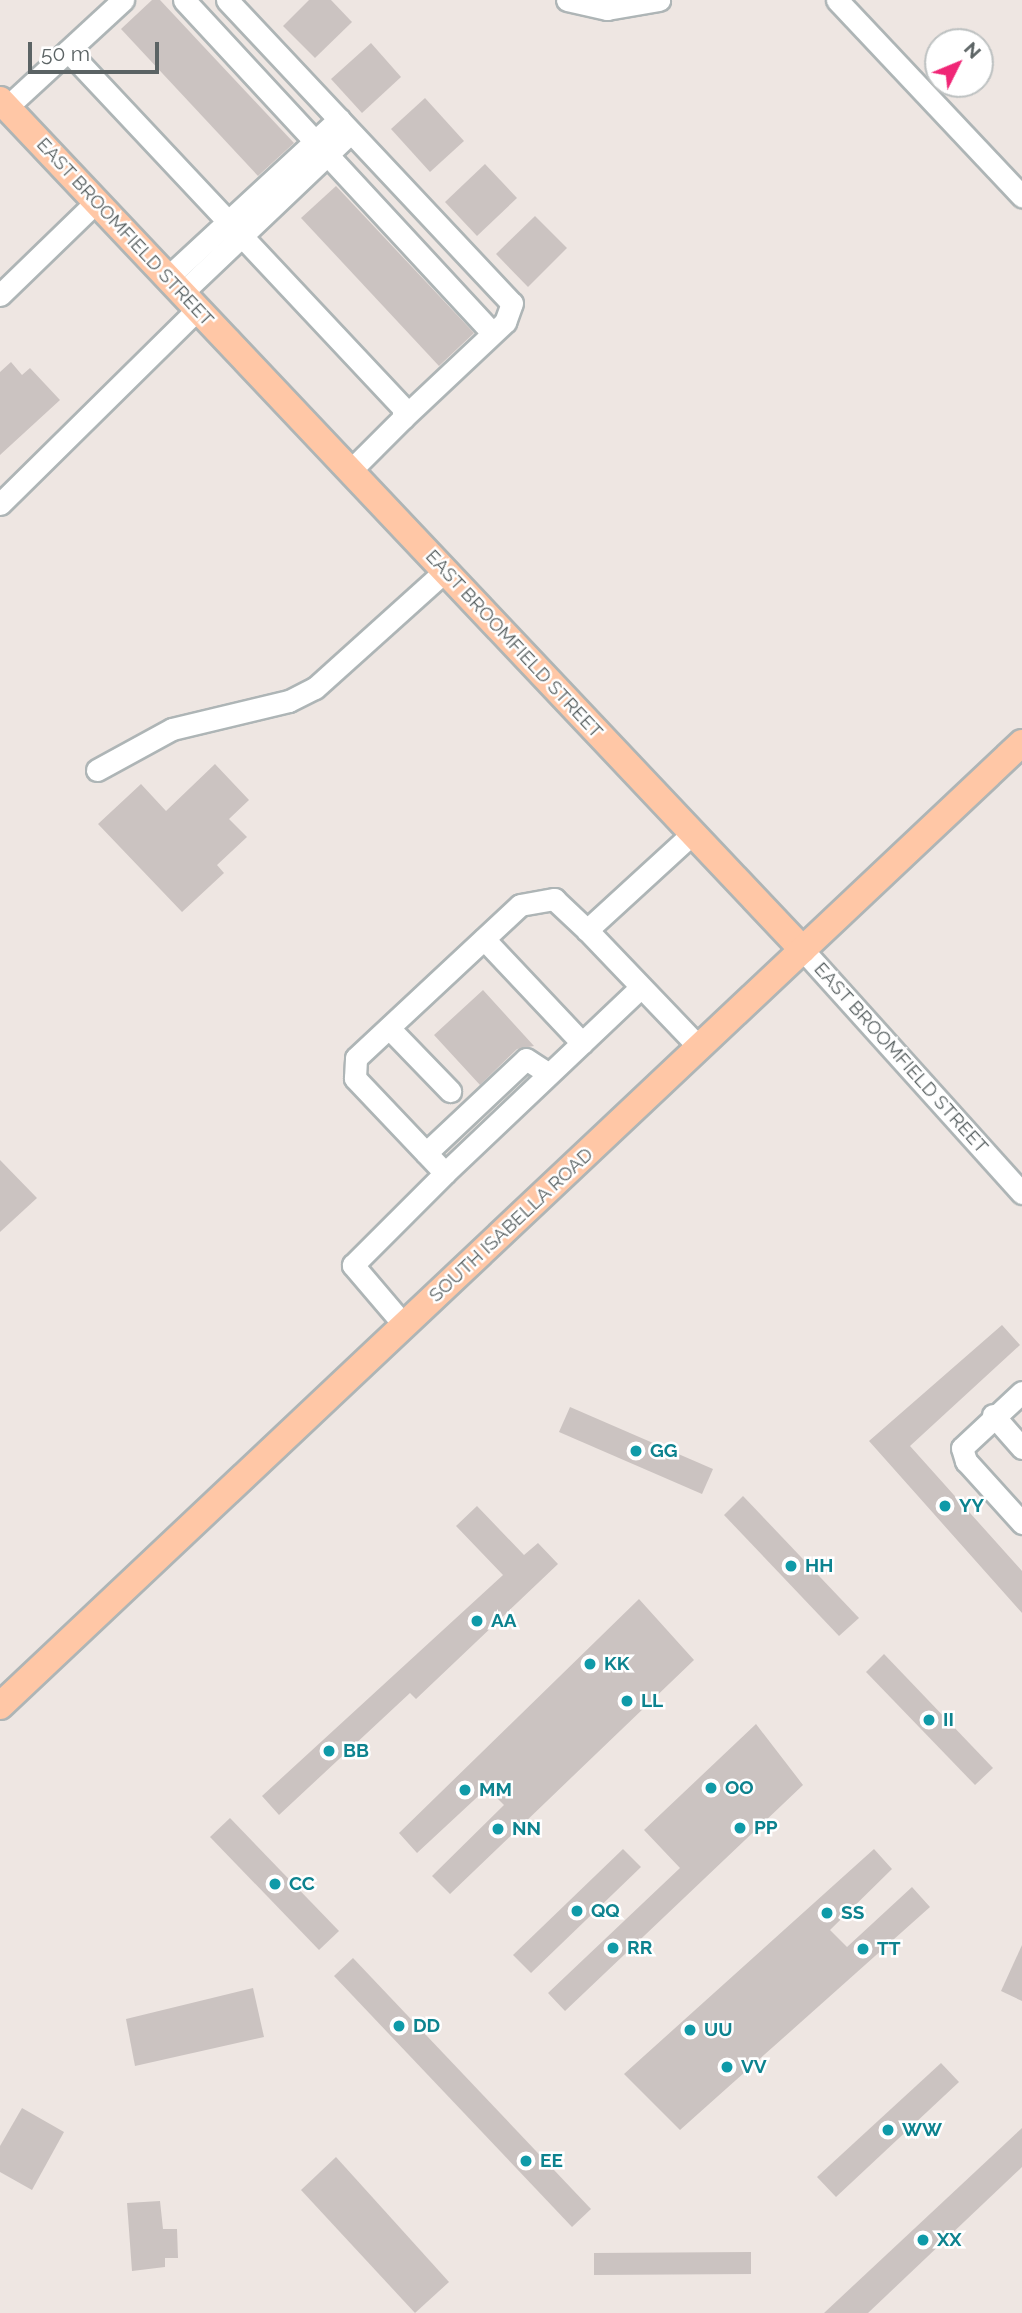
<!DOCTYPE html>
<style>
body{margin:0}
#map{position:relative;width:1022px;height:2313px;overflow:hidden;background:#eee6e2;font-family:Raleway,sans-serif}
div>[style]{position:absolute}
.building>*{inset:0;background:#cbc3c1}
.roads{filter:drop-shadow(2px 0 #aeb5b6) drop-shadow(-2px 0 #aeb5b6) drop-shadow(0 2px #aeb5b6) drop-shadow(0 -2px #aeb5b6)}
.minor>*{height:21px;margin:-10.5px;padding:0 10.5px;transform-origin:10.5px;border-radius:10.5px;background:#fff}
.major>*{height:26px;margin:-13px;padding:0 13px;transform-origin:13px;border-radius:13px;background:#ffc7a6}
.dots>*{width:19px;height:19px;translate:-50% -50%;box-sizing:border-box;border:4px solid #fff;border-radius:50%}
span{translate:-50% -50%;white-space:nowrap;text-align:center;line-height:1.15;-webkit-text-stroke:5px #fff;paint-order:stroke}
.street-label{font-size:19px;color:#5b6364}
.culture-label{font-size:19px;color:#0d838f;font-weight:700}
.left{translate:0 -50%;text-align:left}
.north{position:absolute;left:924px;top:28px;width:70px;height:70px;box-sizing:border-box;background:#fff;border:2px solid #bdc1c1;border-radius:50%;rotate:47deg;font-size:19px;font-weight:700;line-height:28px;text-align:center;color:#5b6364}
.north::after{content:'';display:block;margin:auto;width:24px;height:32px;background:#f02676;clip-path:polygon(50% 0,100% 100%,50% 72%,0 100%)}
.scale{position:absolute;left:28px;top:42px;width:131px;height:32px;box-sizing:border-box;border:4px solid #5b6364;border-top:0;padding-left:9px;font-size:21px;line-height:24px;white-space:nowrap;color:#5b6364;-webkit-text-stroke:5px #fff;paint-order:stroke}
</style>
<div id="map">
<div class="building">
<i style="clip-path:polygon(152px 0,160px 0,294px 143px,258px 176px,121px 29px)"></i>
<i style="clip-path:polygon(309px 0,331px 0,352px 22px,315px 58px,283px 26px)"></i>
<i style="clip-path:polygon(371px 43px,401px 77px,362px 113px,331px 79px)"></i>
<i style="clip-path:polygon(425px 98px,464px 141px,430px 172px,391px 129px)"></i>
<i style="clip-path:polygon(485px 164px,517px 198px,477px 236px,445px 202px)"></i>
<i style="clip-path:polygon(336px 186px,474px 333px,439px 366px,301px 218px)"></i>
<i style="clip-path:polygon(535px 216px,567px 248px,528px 287px,496px 254px)"></i>
<i style="clip-path:polygon(11px 362px,22px 375px,30px 368px,60px 400px,0 455px,0 372px)"></i>
<i style="clip-path:polygon(215px 764px,249px 800px,229px 819px,247px 837px,217px 865px,224px 873px,182px 912px,98px 824px,141px 784px,166px 811px)"></i>
<i style="clip-path:polygon(483px 990px,534px 1046px,517px 1049px,480px 1085px,434px 1035px)"></i>
<i style="clip-path:polygon(0 1160px,37px 1198px,0 1232px)"></i>
<i style="clip-path:polygon(1002px 1325px,1020px 1345px,910px 1446px,1022px 1571px,1022px 1613px,869px 1441px)"></i>
<i style="clip-path:polygon(570px 1407px,713px 1469px,702px 1494px,559px 1432px)"></i>
<i style="clip-path:polygon(743px 1496px,859px 1618px,839px 1636px,724px 1515px)"></i>
<i style="clip-path:polygon(477px 1506px,524px 1555px,538px 1543px,558px 1564px,416px 1699px,410px 1693px,279px 1815px,262px 1796px,503px 1575px,456px 1526px)"></i>
<i style="clip-path:polygon(639px 1599px,694px 1660px,450px 1894px,432px 1876px,504px 1805px,487px 1788px,417px 1853px,399px 1833px)"></i>
<i style="clip-path:polygon(884px 1654px,993px 1768px,975px 1785px,866px 1672px)"></i>
<i style="clip-path:polygon(756px 1724px,803px 1785px,565px 2011px,548px 1993px,680px 1868px,644px 1830px)"></i>
<i style="clip-path:polygon(230px 1818px,339px 1931px,319px 1950px,210px 1837px)"></i>
<i style="clip-path:polygon(623px 1849px,641px 1867px,531px 1973px,513px 1955px)"></i>
<i style="clip-path:polygon(874px 1849px,892px 1869px,830px 1930px,847px 1947px,912px 1887px,930px 1907px,680px 2130px,624px 2074px)"></i>
<i style="clip-path:polygon(1022px 1945px,1022px 2001px,1001px 1991px)"></i>
<i style="clip-path:polygon(353px 1958px,591px 2209px,572px 2227px,334px 1976px)"></i>
<i style="clip-path:polygon(253px 1988px,264px 2037px,135px 2066px,126px 2019px)"></i>
<i style="clip-path:polygon(941px 2063px,959px 2082px,836px 2197px,817px 2177px)"></i>
<i style="clip-path:polygon(22px 2108px,64px 2132px,32px 2190px,0 2172px,0 2146px)"></i>
<i style="clip-path:polygon(1022px 2128px,1022px 2167px,868px 2313px,824px 2313px)"></i>
<i style="clip-path:polygon(336px 2157px,449px 2282px,415px 2313px,301px 2190px)"></i>
<i style="clip-path:polygon(160px 2201px,163px 2229px,177px 2229px,178px 2258px,165px 2258px,165px 2267px,132px 2271px,127px 2203px)"></i>
<i style="clip-path:polygon(751px 2252px,751px 2274px,594px 2275px,594px 2253px)"></i>
</div>
<div class="roads">
<div class="minor">
<i style="left:184px;top:0;width:451px;rotate:47.2deg"></i>
<i style="left:227px;top:0;width:416px;rotate:46.8deg"></i>
<i style="left:512px;top:303px;width:20px;rotate:110deg"></i>
<i style="left:505px;top:322px;width:140px;rotate:136.7deg"></i>
<i style="left:567px;top:0;width:41px;rotate:12.7deg"></i>
<i style="left:607px;top:9px;width:53px;rotate:-9.8deg"></i>
<i style="left:837px;top:0;width:270px;rotate:46.7deg"></i>
<i style="left:68px;top:51px;width:490px;rotate:46.8deg"></i>
<i style="left:403px;top:408px;width:10px;rotate:90deg"></i>
<i style="left:403px;top:418px;width:75px;rotate:135deg"></i>
<i style="left:7px;top:107px;width:158px;rotate:-42.7deg"></i>
<i style="left:168px;top:277px;width:233px;rotate:-42.7deg"></i>
<i style="left:182px;top:293px;width:233px;rotate:-43.6deg"></i>
<i style="left:0;top:295px;width:134px;rotate:-44.1deg"></i>
<i style="left:0;top:504px;width:278px;rotate:-44.6deg"></i>
<i style="left:97px;top:770px;width:85px;rotate:-28.7deg"></i>
<i style="left:172px;top:729px;width:120px;rotate:-13.5deg"></i>
<i style="left:289px;top:701px;width:29px;rotate:-27deg"></i>
<i style="left:315px;top:688px;width:175px;rotate:-42deg"></i>
<i style="left:693px;top:833px;width:144px;rotate:137.5deg"></i>
<i style="left:587px;top:930px;width:162px;rotate:46.3deg"></i>
<i style="left:484px;top:939px;width:143px;rotate:46.7deg"></i>
<i style="left:803px;top:950px;width:327px;rotate:48deg"></i>
<i style="left:389px;top:1028px;width:88px;rotate:45.9deg"></i>
<i style="left:426px;top:1153px;width:137px;rotate:-43.2deg"></i>
<i style="left:526px;top:1059px;width:27px;rotate:33deg"></i>
<i style="left:445px;top:1173px;width:270px;rotate:-43.5deg"></i>
<i style="left:404px;top:1325px;width:79px;rotate:-130.4deg"></i>
<i style="left:353px;top:1265px;width:130px;rotate:-45deg"></i>
<i style="left:445px;top:1173px;width:131px;rotate:-133.5deg"></i>
<i style="left:355px;top:1078px;width:20px;rotate:-87deg"></i>
<i style="left:356px;top:1058px;width:224px;rotate:-43deg"></i>
<i style="left:520px;top:905px;width:35px;rotate:-10deg"></i>
<i style="left:554px;top:899px;width:45px;rotate:43.2deg"></i>
<i style="left:1022px;top:1392px;width:82px;rotate:137deg"></i>
<i style="left:962px;top:1448px;width:14px;rotate:73deg"></i>
<i style="left:966px;top:1461px;width:84px;rotate:47.9deg"></i>
<i style="left:993px;top:1415px;width:44px;rotate:48.7deg"></i>
</div>
<div class="major">
<i style="left:0;top:100px;width:1169px;rotate:46.63deg"></i>
<i style="left:0;top:1706px;width:1404px;rotate:-43.3deg"></i>
</div>
</div>
<div class="dots">
<i style="left:636px;top:1451px;background:#0f9aa8"></i>
<i style="left:945px;top:1506px;background:#0f9aa8"></i>
<i style="left:791px;top:1566px;background:#0f9aa8"></i>
<i style="left:477px;top:1621px;background:#0f9aa8"></i>
<i style="left:590px;top:1664px;background:#0f9aa8"></i>
<i style="left:627px;top:1701px;background:#0f9aa8"></i>
<i style="left:929px;top:1720px;background:#0f9aa8"></i>
<i style="left:329px;top:1751px;background:#0f9aa8"></i>
<i style="left:711px;top:1788px;background:#0f9aa8"></i>
<i style="left:465px;top:1790px;background:#0f9aa8"></i>
<i style="left:740px;top:1828px;background:#0f9aa8"></i>
<i style="left:498px;top:1829px;background:#0f9aa8"></i>
<i style="left:275px;top:1884px;background:#0f9aa8"></i>
<i style="left:577px;top:1911px;background:#0f9aa8"></i>
<i style="left:827px;top:1913px;background:#0f9aa8"></i>
<i style="left:613px;top:1948px;background:#0f9aa8"></i>
<i style="left:863px;top:1949px;background:#0f9aa8"></i>
<i style="left:399px;top:2026px;background:#0f9aa8"></i>
<i style="left:690px;top:2030px;background:#0f9aa8"></i>
<i style="left:727px;top:2067px;background:#0f9aa8"></i>
<i style="left:888px;top:2130px;background:#0f9aa8"></i>
<i style="left:526px;top:2161px;background:#0f9aa8"></i>
<i style="left:923px;top:2240px;background:#0f9aa8"></i>
</div>
<div class="street-label">
<span style="left:125px;top:232px;rotate:47deg">EAST BROOMFIELD STREET</span>
<span style="left:514px;top:644px;rotate:47deg">EAST BROOMFIELD STREET</span>
<span style="left:901px;top:1058px;rotate:48deg">EAST BROOMFIELD STREET</span>
<span style="left:511px;top:1225px;rotate:-43deg">SOUTH ISABELLA ROAD</span>
</div>
<div class="culture-label">
<span class="left" style="left:650px;top:1451px">GG</span>
<span class="left" style="left:959px;top:1506px">YY</span>
<span class="left" style="left:805px;top:1566px">HH</span>
<span class="left" style="left:491px;top:1621px">AA</span>
<span class="left" style="left:604px;top:1664px">KK</span>
<span class="left" style="left:641px;top:1701px">LL</span>
<span class="left" style="left:943px;top:1720px">II</span>
<span class="left" style="left:343px;top:1751px">BB</span>
<span class="left" style="left:725px;top:1788px">OO</span>
<span class="left" style="left:479px;top:1790px">MM</span>
<span class="left" style="left:754px;top:1828px">PP</span>
<span class="left" style="left:512px;top:1829px">NN</span>
<span class="left" style="left:289px;top:1884px">CC</span>
<span class="left" style="left:591px;top:1911px">QQ</span>
<span class="left" style="left:841px;top:1913px">SS</span>
<span class="left" style="left:627px;top:1948px">RR</span>
<span class="left" style="left:877px;top:1949px">TT</span>
<span class="left" style="left:413px;top:2026px">DD</span>
<span class="left" style="left:704px;top:2030px">UU</span>
<span class="left" style="left:741px;top:2067px">VV</span>
<span class="left" style="left:902px;top:2130px">WW</span>
<span class="left" style="left:540px;top:2161px">EE</span>
<span class="left" style="left:937px;top:2240px">XX</span>
</div>
<div class="north">N</div>
<div class="scale">50 m</div>
</div>
